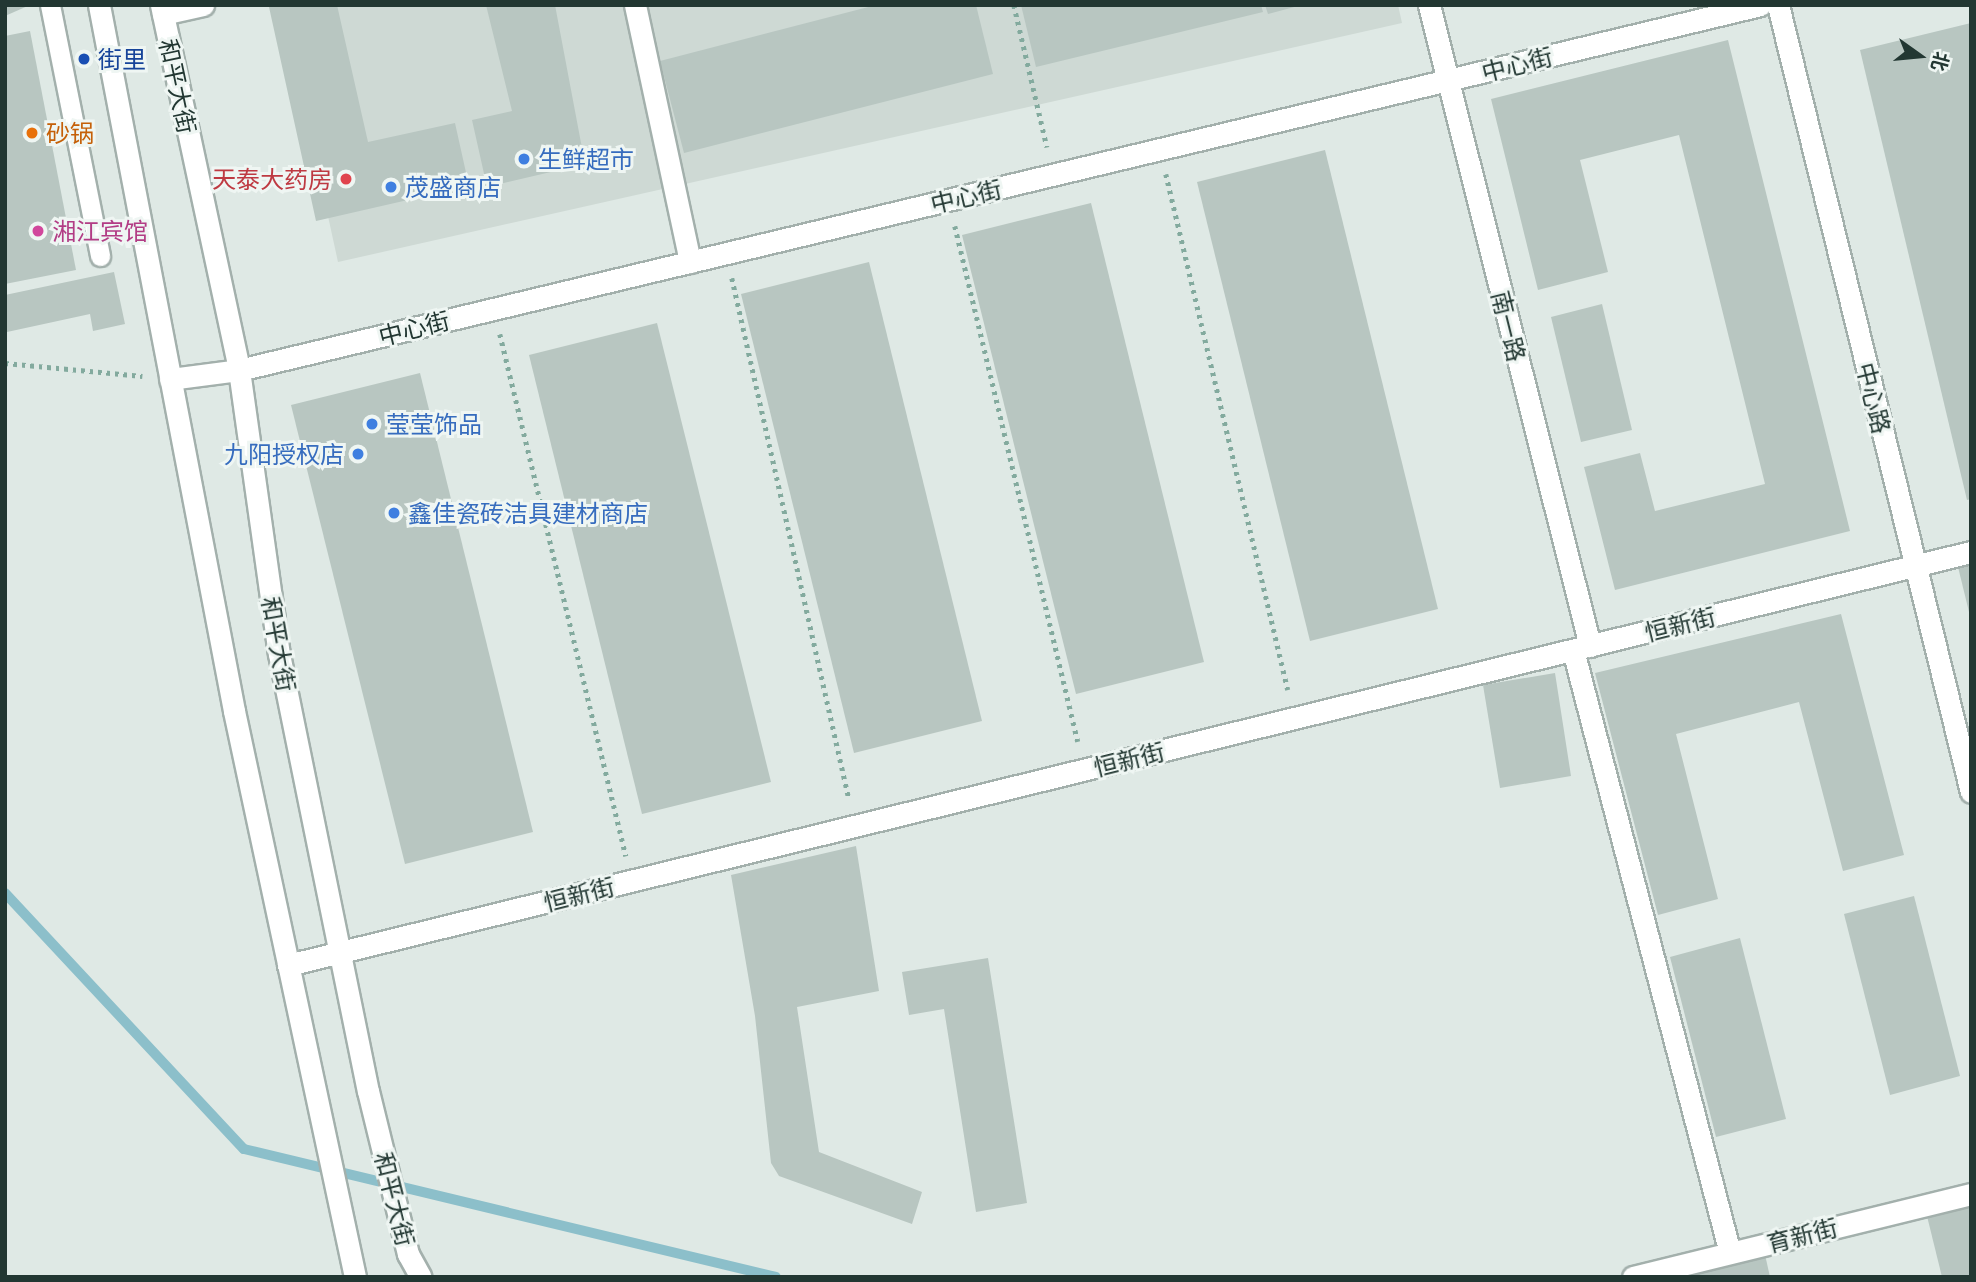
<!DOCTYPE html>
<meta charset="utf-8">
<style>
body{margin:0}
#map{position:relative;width:1976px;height:1282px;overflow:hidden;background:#dfe9e5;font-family:Manrope,"Noto Sans SC",sans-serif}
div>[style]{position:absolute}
.built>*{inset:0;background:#ced9d4}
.stream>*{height:10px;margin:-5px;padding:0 5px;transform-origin:5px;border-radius:5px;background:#8cbfca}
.building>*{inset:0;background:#b8c6c1}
.path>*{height:4.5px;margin-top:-2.25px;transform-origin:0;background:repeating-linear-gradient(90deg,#83aa9e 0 3.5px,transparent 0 8.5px)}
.roads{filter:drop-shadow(2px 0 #a3b0ac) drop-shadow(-2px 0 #a3b0ac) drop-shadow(0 2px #a3b0ac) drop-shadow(0 -2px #a3b0ac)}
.lane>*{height:19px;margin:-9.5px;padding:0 9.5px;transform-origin:9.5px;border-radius:9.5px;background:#fff}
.street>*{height:21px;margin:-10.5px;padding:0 10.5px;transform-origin:10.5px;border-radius:10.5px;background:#fff}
.secondary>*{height:21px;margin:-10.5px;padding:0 10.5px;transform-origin:10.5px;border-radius:10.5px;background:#fff}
.dots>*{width:19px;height:19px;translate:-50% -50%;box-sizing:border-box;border:4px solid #eff6f3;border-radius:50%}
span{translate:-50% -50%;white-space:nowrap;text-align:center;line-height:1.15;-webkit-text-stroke:6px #eff6f3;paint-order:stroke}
.transit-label{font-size:24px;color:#164399}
.left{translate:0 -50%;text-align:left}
.street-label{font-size:24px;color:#223732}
.food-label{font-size:24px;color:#c56008}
.shop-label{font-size:24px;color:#366cbe}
.right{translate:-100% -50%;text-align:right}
.health-label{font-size:24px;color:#be3a42}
.hotel-label{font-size:24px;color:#b23c85}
.frame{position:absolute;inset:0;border:7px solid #223732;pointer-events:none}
.north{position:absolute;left:1885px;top:21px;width:70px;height:70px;-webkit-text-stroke:5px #eff6f3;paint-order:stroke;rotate:105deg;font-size:19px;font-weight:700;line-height:28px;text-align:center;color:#223732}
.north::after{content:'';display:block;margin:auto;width:24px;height:32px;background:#223732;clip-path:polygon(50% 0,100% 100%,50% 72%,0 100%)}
</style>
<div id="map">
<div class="built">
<i style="clip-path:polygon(282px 5px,1398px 5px,1402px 23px,338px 262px)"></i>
</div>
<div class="stream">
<i style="left:5px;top:893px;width:350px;rotate:47deg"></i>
<i style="left:244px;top:1149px;width:547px;rotate:13.53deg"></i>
</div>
<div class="building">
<i style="clip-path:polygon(5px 5px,30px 5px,5px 16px)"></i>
<i style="clip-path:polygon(337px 5px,368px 142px,455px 123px,469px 186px,316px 221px,269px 7px)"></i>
<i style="clip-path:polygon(486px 5px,555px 5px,585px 164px,487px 187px,472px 120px,512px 111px)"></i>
<i style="clip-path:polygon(876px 5px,976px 5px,993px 74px,684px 153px,660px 61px)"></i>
<i style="clip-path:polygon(1021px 5px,1261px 5px,1263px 12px,1036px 67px)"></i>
<i style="clip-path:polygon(1265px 5px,1298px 5px,1298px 6px,1268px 14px)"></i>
<i style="clip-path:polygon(1971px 23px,1971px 499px,1967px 500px,1860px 50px)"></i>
<i style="clip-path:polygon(30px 31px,76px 270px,5px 284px,5px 36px)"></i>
<i style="clip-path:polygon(1728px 40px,1850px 531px,1615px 590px,1584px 467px,1640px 453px,1655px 511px,1765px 484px,1679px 135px,1580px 160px,1608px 272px,1538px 290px,1491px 99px)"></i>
<i style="clip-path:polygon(1325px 150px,1438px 609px,1310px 641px,1197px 182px)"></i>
<i style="clip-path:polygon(1091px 203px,1204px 662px,1076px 694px,962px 235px)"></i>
<i style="clip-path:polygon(869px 262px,982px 721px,854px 753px,741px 294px)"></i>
<i style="clip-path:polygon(114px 272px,125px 324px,93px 331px,90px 314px,7px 332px,5px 295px)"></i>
<i style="clip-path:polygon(1602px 304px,1632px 430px,1581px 442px,1551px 317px)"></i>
<i style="clip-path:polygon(657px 323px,771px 782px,642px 814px,529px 355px)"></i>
<i style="clip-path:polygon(420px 373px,533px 832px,405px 864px,291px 405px)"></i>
<i style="clip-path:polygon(1971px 564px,1971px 616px,1970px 616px,1958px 567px)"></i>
<i style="clip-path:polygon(1841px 614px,1904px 855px,1843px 871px,1799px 702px,1676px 734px,1718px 899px,1658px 915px,1595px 673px)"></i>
<i style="clip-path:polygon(1555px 673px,1571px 776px,1500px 788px,1483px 685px)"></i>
<i style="clip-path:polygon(856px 846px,879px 991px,797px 1007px,819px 1152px,922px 1192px,912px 1224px,779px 1176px,771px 1163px,755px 1016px,731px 875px)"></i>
<i style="clip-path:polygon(1914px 896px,1960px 1076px,1890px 1095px,1844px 914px)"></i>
<i style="clip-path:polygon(1740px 938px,1786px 1119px,1716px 1137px,1670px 957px)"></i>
<i style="clip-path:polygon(988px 958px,1027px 1203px,976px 1212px,944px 1009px,909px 1015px,902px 972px)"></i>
<i style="clip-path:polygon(1971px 1201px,1971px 1277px,1942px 1277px,1926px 1212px)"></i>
<i style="clip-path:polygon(1764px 1250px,1770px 1277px,1691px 1277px,1689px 1268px)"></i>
</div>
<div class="path">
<i style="left:1014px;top:5px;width:146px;rotate:76.9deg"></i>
<i style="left:1166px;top:174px;width:530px;rotate:76.7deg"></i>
<i style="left:955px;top:226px;width:530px;rotate:76.59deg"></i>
<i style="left:732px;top:278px;width:534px;rotate:77.34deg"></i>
<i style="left:500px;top:334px;width:537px;rotate:76.43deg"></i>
<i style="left:5px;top:363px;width:138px;rotate:5.4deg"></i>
</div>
<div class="roads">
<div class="lane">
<i style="left:50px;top:5px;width:256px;rotate:78.7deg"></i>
</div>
<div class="street">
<i style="left:635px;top:5px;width:263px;rotate:77.9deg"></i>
<i style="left:1429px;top:5px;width:661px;rotate:75.9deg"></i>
<i style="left:163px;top:14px;width:41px;rotate:-12.7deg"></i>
<i style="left:170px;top:379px;width:70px;rotate:-7.4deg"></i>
<i style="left:239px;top:370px;width:1564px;rotate:-13.49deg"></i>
<i style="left:1573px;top:650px;width:623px;rotate:75.41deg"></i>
<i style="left:288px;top:965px;width:1733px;rotate:-13.79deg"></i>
<i style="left:1633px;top:1277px;width:348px;rotate:-13.8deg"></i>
</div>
<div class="secondary">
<i style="left:99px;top:5px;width:719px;rotate:79.17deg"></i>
<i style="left:234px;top:711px;width:579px;rotate:77.93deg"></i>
<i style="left:161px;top:5px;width:373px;rotate:77.9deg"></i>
<i style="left:239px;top:370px;width:287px;rotate:82deg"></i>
<i style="left:279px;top:654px;width:446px;rotate:78.5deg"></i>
<i style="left:368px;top:1091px;width:168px;rotate:76.2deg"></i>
<i style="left:408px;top:1254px;width:26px;rotate:61deg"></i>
<i style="left:1778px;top:5px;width:810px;rotate:76.22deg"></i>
</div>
</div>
<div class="dots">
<i style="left:84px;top:59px;background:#1a4fb4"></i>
<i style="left:32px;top:133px;background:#e8710a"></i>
<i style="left:524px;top:159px;background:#3f7fe0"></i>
<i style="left:346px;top:179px;background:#e0444e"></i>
<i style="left:391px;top:187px;background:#3f7fe0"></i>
<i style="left:38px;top:231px;background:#d1479c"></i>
<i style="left:372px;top:424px;background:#3f7fe0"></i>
<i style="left:358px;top:454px;background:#3f7fe0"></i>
<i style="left:394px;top:513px;background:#3f7fe0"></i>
</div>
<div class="transit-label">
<span class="left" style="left:98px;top:59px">街里</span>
</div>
<div class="street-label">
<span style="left:1517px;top:64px;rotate:-14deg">中心街</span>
<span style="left:178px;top:86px;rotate:78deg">和平大街</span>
<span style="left:966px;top:196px;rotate:-13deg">中心街</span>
<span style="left:1509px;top:326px;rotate:76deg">南一路</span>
<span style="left:414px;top:328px;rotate:-14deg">中心街</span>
<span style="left:1874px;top:398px;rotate:76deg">中心路</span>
<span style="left:1680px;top:624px;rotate:-14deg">恒新街</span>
<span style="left:279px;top:644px;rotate:80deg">和平大街</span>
<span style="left:1129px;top:759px;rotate:-14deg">恒新街</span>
<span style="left:579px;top:894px;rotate:-14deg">恒新街</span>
<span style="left:395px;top:1199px;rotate:76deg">和平大街</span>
<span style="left:1802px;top:1235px;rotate:-14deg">育新街</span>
</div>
<div class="food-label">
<span class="left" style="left:46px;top:133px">砂锅</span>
</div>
<div class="shop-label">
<span class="left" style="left:538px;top:159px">生鲜超市</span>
<span class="left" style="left:405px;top:187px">茂盛商店</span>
<span class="left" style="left:386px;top:424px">莹莹饰品</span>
<span class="right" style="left:344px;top:454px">九阳授权店</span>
<span class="left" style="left:408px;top:513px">鑫佳瓷砖洁具建材商店</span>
</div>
<div class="health-label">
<span class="right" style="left:332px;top:179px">天泰大药房</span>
</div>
<div class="hotel-label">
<span class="left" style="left:52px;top:231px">湘江宾馆</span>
</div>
<div class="frame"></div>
<div class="north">北</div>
</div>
